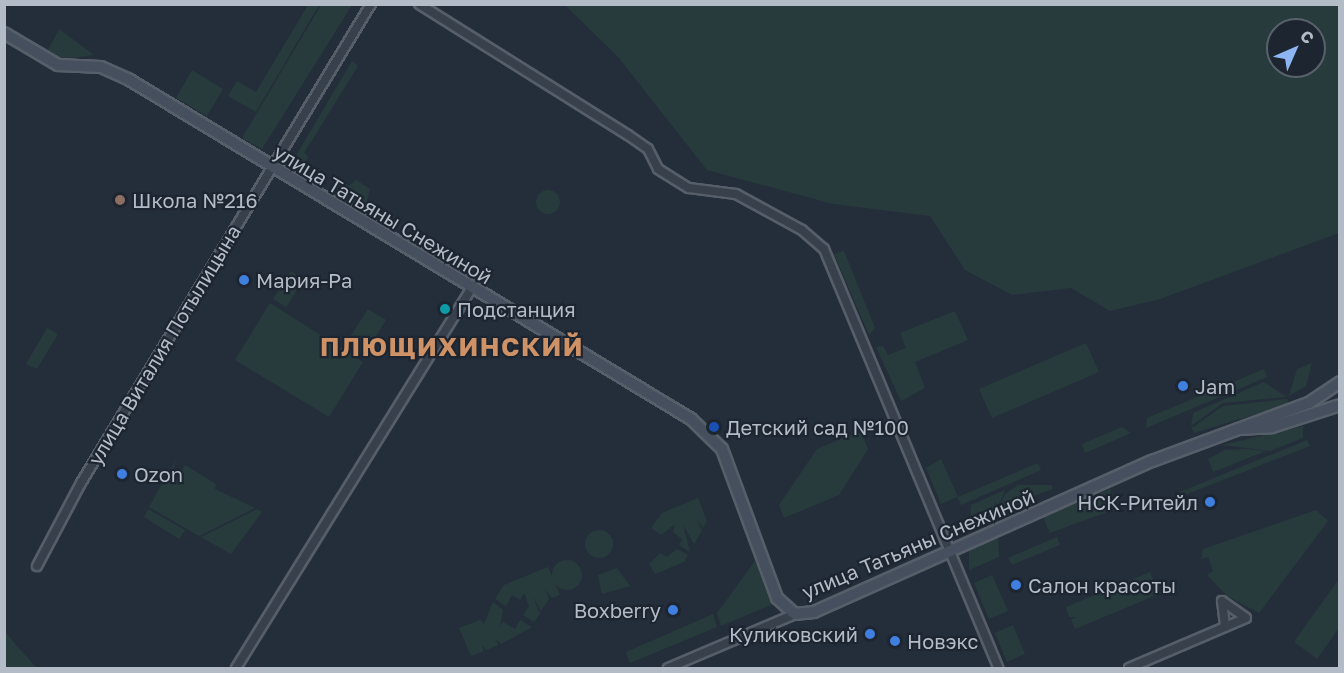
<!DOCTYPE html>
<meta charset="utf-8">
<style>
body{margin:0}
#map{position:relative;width:1344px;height:673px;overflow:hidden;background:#242e3a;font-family:"Golos Text",sans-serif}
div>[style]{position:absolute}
.green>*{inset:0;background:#273b3c}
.round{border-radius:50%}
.roads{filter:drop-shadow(2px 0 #565e69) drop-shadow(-2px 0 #565e69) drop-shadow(0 2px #565e69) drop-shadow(0 -2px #565e69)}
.street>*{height:8px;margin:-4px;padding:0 4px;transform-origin:4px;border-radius:4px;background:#38404b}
.secondary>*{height:10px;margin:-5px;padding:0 5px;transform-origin:5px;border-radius:5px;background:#464f5d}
.dots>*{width:16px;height:16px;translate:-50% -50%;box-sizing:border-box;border:3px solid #1d2530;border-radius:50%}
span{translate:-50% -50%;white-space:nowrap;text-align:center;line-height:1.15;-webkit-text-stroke:4.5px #1d2530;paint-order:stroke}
.poi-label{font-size:20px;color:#b3bbc6}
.left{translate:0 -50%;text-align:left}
.right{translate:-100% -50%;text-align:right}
.street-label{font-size:20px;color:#b3bbc6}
.district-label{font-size:26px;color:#ce9266;font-weight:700;letter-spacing:1.5px}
.frame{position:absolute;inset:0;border:6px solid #b3bbc6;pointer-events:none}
.north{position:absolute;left:1266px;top:18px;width:60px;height:60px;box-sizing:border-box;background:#1d2530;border:2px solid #59616c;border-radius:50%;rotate:45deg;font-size:16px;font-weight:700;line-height:24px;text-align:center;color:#b3bbc6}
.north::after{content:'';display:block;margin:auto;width:21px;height:27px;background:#8db5f2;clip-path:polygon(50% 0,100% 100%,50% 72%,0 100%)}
</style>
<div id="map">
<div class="green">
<i style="clip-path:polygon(308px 5px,319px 5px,256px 112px,228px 96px,237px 81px,256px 92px)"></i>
<i style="clip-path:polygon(321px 5px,352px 5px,262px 149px,242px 138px)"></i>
<i style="clip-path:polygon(evenodd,565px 5px,1339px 5px,1339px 233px,1160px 299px,1110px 311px,1071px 288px,1012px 295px,965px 270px,930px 216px,833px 204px,707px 170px,619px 58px,565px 5px,1278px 30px,1314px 30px,1314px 66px,1278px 66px,1278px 30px)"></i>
<i style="clip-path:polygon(59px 29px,78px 43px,94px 55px,64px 59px,48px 50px)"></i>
<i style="clip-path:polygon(352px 61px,358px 66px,304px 153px,308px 156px,301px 180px,287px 171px)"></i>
<i style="clip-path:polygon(192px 70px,223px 89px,207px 116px,176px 98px)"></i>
<i style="clip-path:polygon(342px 180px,349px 186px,356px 180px,370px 189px,363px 217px,332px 197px)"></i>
<i class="round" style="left:536px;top:190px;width:24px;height:24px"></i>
<i style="clip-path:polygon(844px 251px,875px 328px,869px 335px,834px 254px)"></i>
<i style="clip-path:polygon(291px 271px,304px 280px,286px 307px,273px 299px)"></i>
<i style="clip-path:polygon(270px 303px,363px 362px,329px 417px,235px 360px)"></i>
<i style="clip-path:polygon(368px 309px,386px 320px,364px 355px,346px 343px)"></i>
<i style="clip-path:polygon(955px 311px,968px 340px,915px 362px,925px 388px,901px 401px,876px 347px,883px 346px,888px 355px,906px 348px,900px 333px)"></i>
<i style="clip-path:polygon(47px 328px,58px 334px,37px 369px,26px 364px)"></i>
<i style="clip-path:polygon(1086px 343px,1099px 372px,992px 418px,979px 389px)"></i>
<i style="clip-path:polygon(1312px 363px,1306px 386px,1289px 396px,1297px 369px)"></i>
<i style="clip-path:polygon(1264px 369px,1267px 377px,1146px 428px,1147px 418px)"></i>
<i style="clip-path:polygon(1264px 382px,1286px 397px,1223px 403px,1191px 426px,1193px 413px)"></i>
<i style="clip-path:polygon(1287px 399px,1289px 404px,1194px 433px,1192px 428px,1223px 406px)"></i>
<i style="clip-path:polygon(1303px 426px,1303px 438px,1270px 451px,1222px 445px)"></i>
<i style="clip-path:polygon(1122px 427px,1131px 433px,1085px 453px,1082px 444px)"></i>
<i style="clip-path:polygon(860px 431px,868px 449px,839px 495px,784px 518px,779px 505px,817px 449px)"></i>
<i style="clip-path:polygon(1307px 440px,1310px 446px,1182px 496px,1175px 494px)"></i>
<i style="clip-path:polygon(1224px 450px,1246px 449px,1266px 451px,1213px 472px,1208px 459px)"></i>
<i style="clip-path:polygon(941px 459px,958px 497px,1038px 463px,1041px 470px,961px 505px,957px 497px,941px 504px,926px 468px)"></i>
<i style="clip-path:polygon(176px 460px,171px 477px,177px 479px,185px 465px,216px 484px,215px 489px,255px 508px,199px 536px,149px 507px)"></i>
<i style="clip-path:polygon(1018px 485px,1051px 485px,1053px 489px,999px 508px,1005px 494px)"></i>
<i style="clip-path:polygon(1111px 489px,1110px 511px,1050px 533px,1043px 517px)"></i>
<i style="clip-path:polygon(1005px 490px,997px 509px,970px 520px,971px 505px)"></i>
<i style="clip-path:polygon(698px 498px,707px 521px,703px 528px,697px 519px,702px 531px,694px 544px,683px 525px,690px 552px,679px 545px,683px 540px,673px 532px,675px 524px,661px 535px,651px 528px,662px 513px)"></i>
<i style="clip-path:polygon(148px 509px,185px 530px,179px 539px,144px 517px)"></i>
<i style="clip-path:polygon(257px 509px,262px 512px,231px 554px,201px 537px)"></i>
<i style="clip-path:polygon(1316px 510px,1328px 521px,1259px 613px,1227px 596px,1207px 575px,1213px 571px,1208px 557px,1201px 559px,1203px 549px)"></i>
<i class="round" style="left:585px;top:530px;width:28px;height:28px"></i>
<i style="clip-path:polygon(998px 537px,999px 557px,969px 570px,969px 550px)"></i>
<i style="clip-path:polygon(1057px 537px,1060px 545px,1012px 565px,1008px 558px)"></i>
<i style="clip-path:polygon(677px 549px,688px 555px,684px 562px,655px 574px,649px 564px,660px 553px,667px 557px)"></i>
<i class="round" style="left:552px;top:560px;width:30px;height:30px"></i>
<i style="clip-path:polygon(755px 561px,773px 604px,721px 626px,717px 613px)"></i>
<i style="clip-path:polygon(548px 567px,560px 595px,552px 598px,545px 589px,549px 599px,541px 611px,532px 595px,540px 614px,534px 622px,523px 615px,529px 606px,524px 593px,520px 600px,512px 595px,506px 606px,495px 599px,504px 585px)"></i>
<i style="clip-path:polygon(617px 568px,630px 586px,602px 594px,598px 575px)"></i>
<i style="clip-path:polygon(1150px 572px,1154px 582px,1148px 585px,1155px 585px,1159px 594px,1075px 629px,1071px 619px,1076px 617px,1069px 617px,1066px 607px)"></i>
<i style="clip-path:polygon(992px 575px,1008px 611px,989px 619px,974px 583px)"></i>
<i style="clip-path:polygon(1339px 579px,1339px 628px,1317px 659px,1294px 642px)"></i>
<i style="clip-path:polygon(493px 602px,503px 610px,500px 627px,503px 622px,515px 629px,520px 620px,532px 627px,501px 644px,496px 639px,498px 645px,486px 650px,482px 644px,484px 651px,471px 656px,459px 628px,480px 620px,484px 624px)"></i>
<i style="clip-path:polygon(713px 614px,717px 627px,630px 663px,626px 652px)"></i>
<i style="clip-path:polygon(1013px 625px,1025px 654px,1007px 662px,995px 633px)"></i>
<i style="clip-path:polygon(4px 630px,16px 645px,37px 668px,5px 668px)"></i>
</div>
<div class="roads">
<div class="street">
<i style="left:419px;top:4px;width:247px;rotate:32.1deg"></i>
<i style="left:628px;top:135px;width:24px;rotate:35deg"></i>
<i style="left:648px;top:149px;width:22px;rotate:63deg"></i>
<i style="left:658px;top:169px;width:36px;rotate:32deg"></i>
<i style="left:689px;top:188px;width:47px;rotate:7.3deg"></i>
<i style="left:736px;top:194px;width:75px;rotate:28.6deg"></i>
<i style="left:802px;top:230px;width:29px;rotate:41deg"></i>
<i style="left:824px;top:249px;width:454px;rotate:67.4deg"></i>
<i style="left:37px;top:566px;width:94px;rotate:-62.1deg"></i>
<i style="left:81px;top:483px;width:560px;rotate:-58.81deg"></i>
<i style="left:1222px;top:601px;width:29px;rotate:35deg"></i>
<i style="left:1222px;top:601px;width:24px;rotate:83deg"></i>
<i style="left:236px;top:668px;width:446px;rotate:-58.2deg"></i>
<i style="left:668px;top:668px;width:138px;rotate:-23deg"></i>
<i style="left:1129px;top:668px;width:127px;rotate:-23.1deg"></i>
</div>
<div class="secondary">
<i style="left:4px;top:33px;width:63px;rotate:30.7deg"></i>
<i style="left:58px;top:65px;width:43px;rotate:2.7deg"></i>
<i style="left:101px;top:67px;width:30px;rotate:24deg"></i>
<i style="left:128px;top:79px;width:658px;rotate:31.13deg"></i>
<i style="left:691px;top:419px;width:43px;rotate:44.1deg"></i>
<i style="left:722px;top:449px;width:159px;rotate:69.7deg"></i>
<i style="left:777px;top:598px;width:24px;rotate:42deg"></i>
<i style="left:795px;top:614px;width:19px;rotate:-6deg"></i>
<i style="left:814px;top:612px;width:370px;rotate:-24.1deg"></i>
<i style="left:1152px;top:461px;width:167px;rotate:-20.3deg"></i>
<i style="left:1309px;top:403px;width:37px;rotate:-34deg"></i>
<i style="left:1238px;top:429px;width:34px;rotate:-3deg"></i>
<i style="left:1272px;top:427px;width:71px;rotate:-17.9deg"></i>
</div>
</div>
<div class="dots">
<i style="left:120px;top:200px;background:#8d6e63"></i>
<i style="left:244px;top:280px;background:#3f7fe0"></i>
<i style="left:445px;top:309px;background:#0f9aa8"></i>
<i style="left:1183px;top:386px;background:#3f7fe0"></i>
<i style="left:714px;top:427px;background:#1a4fb4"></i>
<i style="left:122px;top:474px;background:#3f7fe0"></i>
<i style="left:1210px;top:502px;background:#3f7fe0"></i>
<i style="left:1016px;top:585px;background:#3f7fe0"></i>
<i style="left:673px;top:610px;background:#3f7fe0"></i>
<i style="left:870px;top:634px;background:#3f7fe0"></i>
<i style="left:895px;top:641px;background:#3f7fe0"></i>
</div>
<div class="poi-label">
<span class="left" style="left:132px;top:200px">Школа №216</span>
<span class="left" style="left:256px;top:280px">Мария-Ра</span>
<span class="left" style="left:457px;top:309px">Подстанция</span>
<span class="left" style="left:1195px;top:386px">Jam</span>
<span class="left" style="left:726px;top:427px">Детский сад №100</span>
<span class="left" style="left:134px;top:474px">Ozon</span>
<span class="right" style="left:1198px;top:502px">НСК-Ритейл</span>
<span class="left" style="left:1028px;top:585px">Салон красоты</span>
<span class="right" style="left:661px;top:610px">Boxberry</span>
<span class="right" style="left:858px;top:634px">Куликовский</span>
<span class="left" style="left:907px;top:641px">Новэкс</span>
</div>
<div class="street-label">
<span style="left:383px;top:214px;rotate:31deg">улица Татьяны Снежиной</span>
<span style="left:164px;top:345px;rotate:-59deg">улица Виталия Потылицына</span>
<span style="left:918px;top:544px;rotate:-23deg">улица Татьяны Снежиной</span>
</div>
<div class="district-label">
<span style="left:452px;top:347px">ПЛЮЩИХИНСКИЙ</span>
</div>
<div class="frame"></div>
<div class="north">С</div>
</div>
